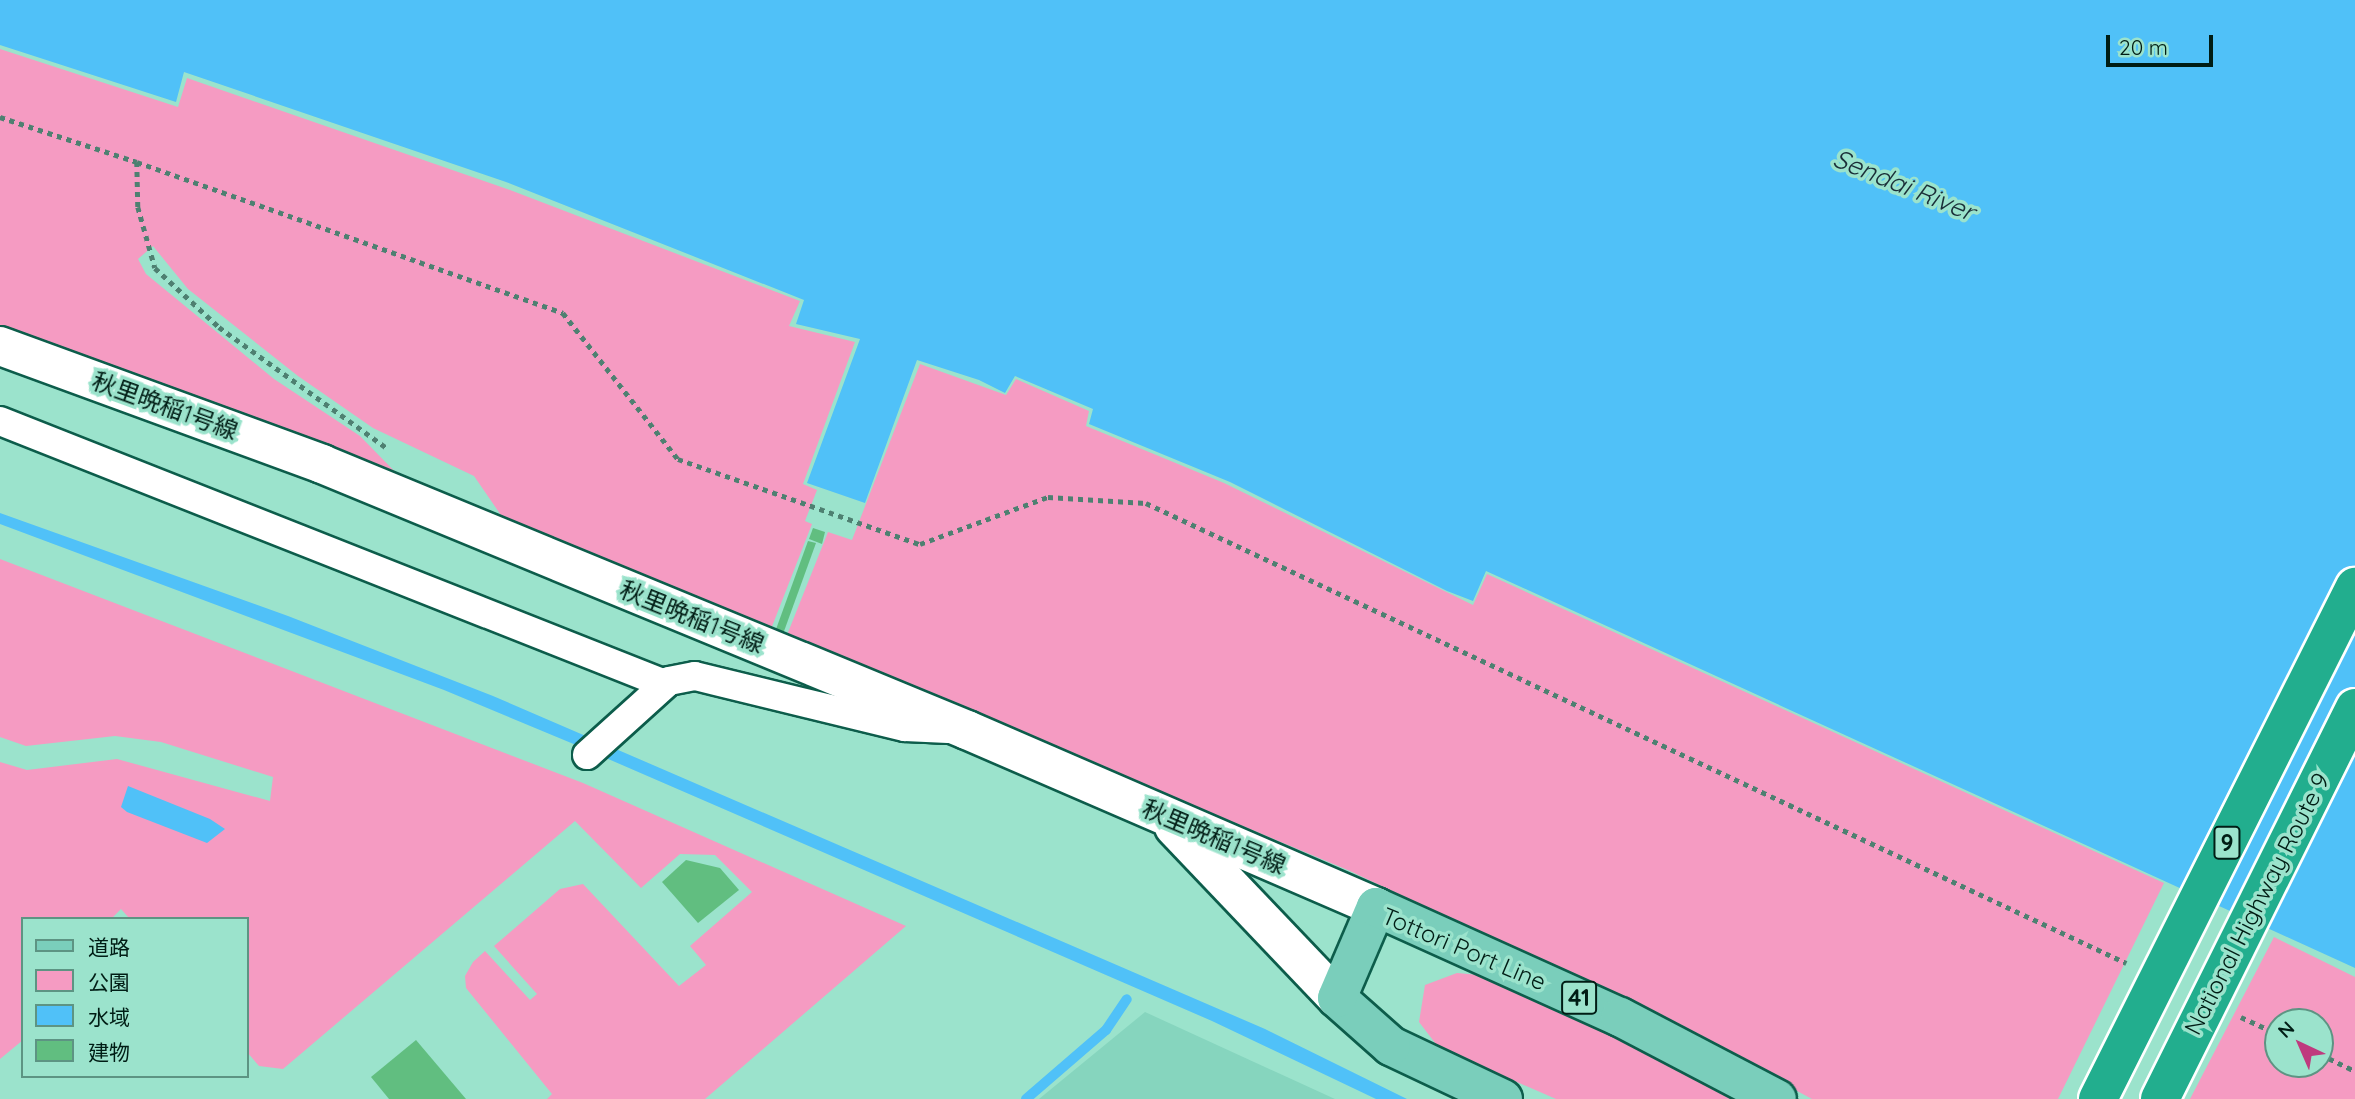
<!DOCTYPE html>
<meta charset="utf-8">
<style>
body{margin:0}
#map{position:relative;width:2355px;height:1099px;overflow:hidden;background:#9be3cc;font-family:Quicksand,"Noto Sans JP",sans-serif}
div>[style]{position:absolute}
.built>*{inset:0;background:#86d5be}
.green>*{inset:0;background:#f59bc2}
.water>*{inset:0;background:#50c1f8}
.stream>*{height:10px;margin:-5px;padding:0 5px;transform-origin:5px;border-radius:5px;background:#50c1f8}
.building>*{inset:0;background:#61be80}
.path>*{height:4.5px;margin-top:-2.25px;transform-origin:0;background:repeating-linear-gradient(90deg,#4e8071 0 5px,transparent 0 10px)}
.roads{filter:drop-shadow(2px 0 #0d5d4b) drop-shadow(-2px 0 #0d5d4b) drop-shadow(0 2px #0d5d4b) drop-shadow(0 -2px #0d5d4b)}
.street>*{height:28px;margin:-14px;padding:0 14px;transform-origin:14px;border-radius:14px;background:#fff}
.secondary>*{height:38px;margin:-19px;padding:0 19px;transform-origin:19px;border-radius:19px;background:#fff}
.primary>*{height:38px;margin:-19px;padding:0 19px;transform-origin:19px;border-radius:19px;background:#7acebb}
.bridges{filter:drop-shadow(2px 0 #fff) drop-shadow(-2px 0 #fff) drop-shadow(0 2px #fff) drop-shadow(0 -2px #fff)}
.highway-bridge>*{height:38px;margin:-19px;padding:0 19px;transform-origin:19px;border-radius:19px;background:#22ae8e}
span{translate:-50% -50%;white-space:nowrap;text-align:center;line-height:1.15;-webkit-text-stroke:7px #9be3cc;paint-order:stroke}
.shield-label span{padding:2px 5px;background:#9be3cc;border:2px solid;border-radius:5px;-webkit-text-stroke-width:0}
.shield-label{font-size:23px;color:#001d15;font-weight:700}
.street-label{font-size:24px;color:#001d15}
.water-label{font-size:26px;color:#1a2e38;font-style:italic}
.legend{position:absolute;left:21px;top:917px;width:228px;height:161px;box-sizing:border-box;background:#9be3cc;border:2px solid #5d9483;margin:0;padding:9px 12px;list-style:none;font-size:21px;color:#001d15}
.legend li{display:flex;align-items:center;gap:14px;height:35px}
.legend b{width:35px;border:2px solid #5d9483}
.north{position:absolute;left:2264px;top:1008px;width:70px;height:70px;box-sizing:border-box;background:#9be3cc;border:2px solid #5d9483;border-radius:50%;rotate:316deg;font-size:19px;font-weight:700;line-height:28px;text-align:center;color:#001d15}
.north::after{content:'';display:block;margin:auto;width:24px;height:32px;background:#bf3a7e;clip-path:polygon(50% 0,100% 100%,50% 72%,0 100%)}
.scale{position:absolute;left:2106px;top:35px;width:107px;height:32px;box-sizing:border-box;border:4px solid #001d15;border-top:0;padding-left:9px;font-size:21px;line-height:24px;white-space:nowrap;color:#001d15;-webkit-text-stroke:5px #9be3cc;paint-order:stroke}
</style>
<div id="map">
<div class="built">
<i style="clip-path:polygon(1145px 1012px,1335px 1099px,1039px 1099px)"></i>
</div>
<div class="green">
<i style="clip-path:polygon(0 49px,178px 107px,187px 78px,510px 190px,800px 301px,789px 326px,855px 342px,803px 484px,817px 490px,805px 521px,812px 524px,771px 629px,505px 521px,474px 476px,373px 428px,298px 376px,188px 289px,153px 246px,138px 259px,146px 274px,274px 379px,360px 436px,405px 482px,0 325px)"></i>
<i style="clip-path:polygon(920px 364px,1006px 395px,1016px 379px,1089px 411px,1086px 426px,1224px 483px,1473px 605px,1487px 574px,2164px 883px,2058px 1099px,1812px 1099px,1689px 1033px,1350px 871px,787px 635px,828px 532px,852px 540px)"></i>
<i style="clip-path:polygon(0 559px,583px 783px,906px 926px,705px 1099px,547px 1099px,552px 1094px,466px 988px,465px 976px,473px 962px,485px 951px,530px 1000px,537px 994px,494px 946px,560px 889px,583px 884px,679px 986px,706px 965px,690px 946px,752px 892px,715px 855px,680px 854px,641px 888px,575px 821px,283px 1069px,259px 1066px,247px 1052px,247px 919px,130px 919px,121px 909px,111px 919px,23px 919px,23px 1040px,0 1059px,0 762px,27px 770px,117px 759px,270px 801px,273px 777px,161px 742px,115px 736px,26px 746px,0 737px)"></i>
<i style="clip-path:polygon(evenodd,2274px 937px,2355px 977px,2355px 1099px,2190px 1099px,2274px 937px,2278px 1022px,2320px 1022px,2320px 1064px,2278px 1064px,2278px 1022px)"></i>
<i style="clip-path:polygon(1457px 973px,1479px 975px,1557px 1009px,1742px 1099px,1556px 1099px,1439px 1048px,1419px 1022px,1425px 985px)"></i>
</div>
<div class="water">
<i style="clip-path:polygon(0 0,2355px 0,2355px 968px,1486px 571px,1473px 601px,1447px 591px,1230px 482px,1089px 424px,1093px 409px,1015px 376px,1005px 393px,979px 380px,917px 360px,865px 503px,807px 483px,860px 339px,796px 324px,804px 300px,506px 182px,184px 72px,176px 102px,0 45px)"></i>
<i style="clip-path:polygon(0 513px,288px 616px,493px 696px,1265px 1029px,1407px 1099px,1376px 1099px,1212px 1021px,576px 745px,444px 690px,0 524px)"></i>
<i style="clip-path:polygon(128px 786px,210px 819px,225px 829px,207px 843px,127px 812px,121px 807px)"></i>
</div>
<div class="stream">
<i style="left:1026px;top:1099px;width:106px;rotate:-40.8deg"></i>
<i style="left:1106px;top:1030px;width:37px;rotate:-56deg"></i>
</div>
<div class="building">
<i style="clip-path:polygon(813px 528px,825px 532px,822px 544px,809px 539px)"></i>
<i style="clip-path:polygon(808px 541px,816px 543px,783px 634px,775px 632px)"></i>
<i style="clip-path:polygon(686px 860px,720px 868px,739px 890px,698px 923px,662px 882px)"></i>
<i style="clip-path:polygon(416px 1040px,466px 1099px,389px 1099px,371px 1077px)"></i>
</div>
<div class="path">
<i style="left:0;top:117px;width:144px;rotate:18.2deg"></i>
<i style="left:137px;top:162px;width:45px;rotate:88.7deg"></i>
<i style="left:138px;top:207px;width:63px;rotate:74.4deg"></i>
<i style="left:155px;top:268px;width:87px;rotate:42.7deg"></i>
<i style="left:219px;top:327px;width:207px;rotate:35.8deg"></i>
<i style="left:137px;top:162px;width:452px;rotate:19.5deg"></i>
<i style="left:563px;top:313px;width:186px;rotate:51.8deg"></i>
<i style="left:678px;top:459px;width:256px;rotate:19.4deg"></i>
<i style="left:920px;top:544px;width:136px;rotate:-20.2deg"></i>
<i style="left:1048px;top:497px;width:98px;rotate:3.5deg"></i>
<i style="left:1146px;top:503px;width:1083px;rotate:25.14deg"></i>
<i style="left:2241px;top:1017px;width:41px;rotate:24.7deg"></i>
<i style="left:2320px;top:1054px;width:39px;rotate:26deg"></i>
</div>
<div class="roads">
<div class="street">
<i style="left:0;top:421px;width:715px;rotate:21.58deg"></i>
<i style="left:587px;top:755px;width:110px;rotate:-42.1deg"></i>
<i style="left:669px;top:681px;width:26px;rotate:-11deg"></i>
<i style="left:695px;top:676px;width:216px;rotate:13.7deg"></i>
<i style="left:905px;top:727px;width:43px;rotate:2.7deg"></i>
</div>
<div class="secondary">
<i style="left:0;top:346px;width:343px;rotate:20.1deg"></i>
<i style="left:322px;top:464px;width:698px;rotate:22.41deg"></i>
<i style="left:967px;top:730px;width:446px;rotate:23.4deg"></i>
<i style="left:1174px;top:827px;width:236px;rotate:46.4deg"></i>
</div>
<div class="primary">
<i style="left:1503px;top:1099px;width:124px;rotate:-154.7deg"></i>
<i style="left:1391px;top:1046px;width:72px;rotate:-138.4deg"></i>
<i style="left:1337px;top:998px;width:99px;rotate:-66.8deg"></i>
<i style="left:1376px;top:907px;width:268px;rotate:24.3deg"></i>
<i style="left:1620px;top:1017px;width:177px;rotate:27.6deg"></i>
</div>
</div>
<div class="bridges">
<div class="highway-bridge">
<i style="left:2098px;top:1099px;width:573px;rotate:-63.35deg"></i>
<i style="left:2160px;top:1099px;width:437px;rotate:-63.5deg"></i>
</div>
</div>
<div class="shield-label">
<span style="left:2227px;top:843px">9</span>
<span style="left:1579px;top:998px">41</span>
</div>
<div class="street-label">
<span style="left:165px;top:406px;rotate:20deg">秋里晩稲1号線</span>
<span style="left:692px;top:617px;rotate:22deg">秋里晩稲1号線</span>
<span style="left:1214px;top:837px;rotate:23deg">秋里晩稲1号線</span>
<span style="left:2257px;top:904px;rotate:-63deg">National Highway Route 9</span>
<span style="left:1464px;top:949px;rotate:23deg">Tottori Port Line</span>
</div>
<div class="water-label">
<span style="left:1904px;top:185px;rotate:22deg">Sendai River</span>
</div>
<ul class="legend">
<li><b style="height:9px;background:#7acebb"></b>道路</li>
<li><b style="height:19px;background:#f59bc2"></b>公園</li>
<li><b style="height:19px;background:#50c1f8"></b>水域</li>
<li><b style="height:19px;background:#61be80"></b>建物</li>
</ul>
<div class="north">N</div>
<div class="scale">20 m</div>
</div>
